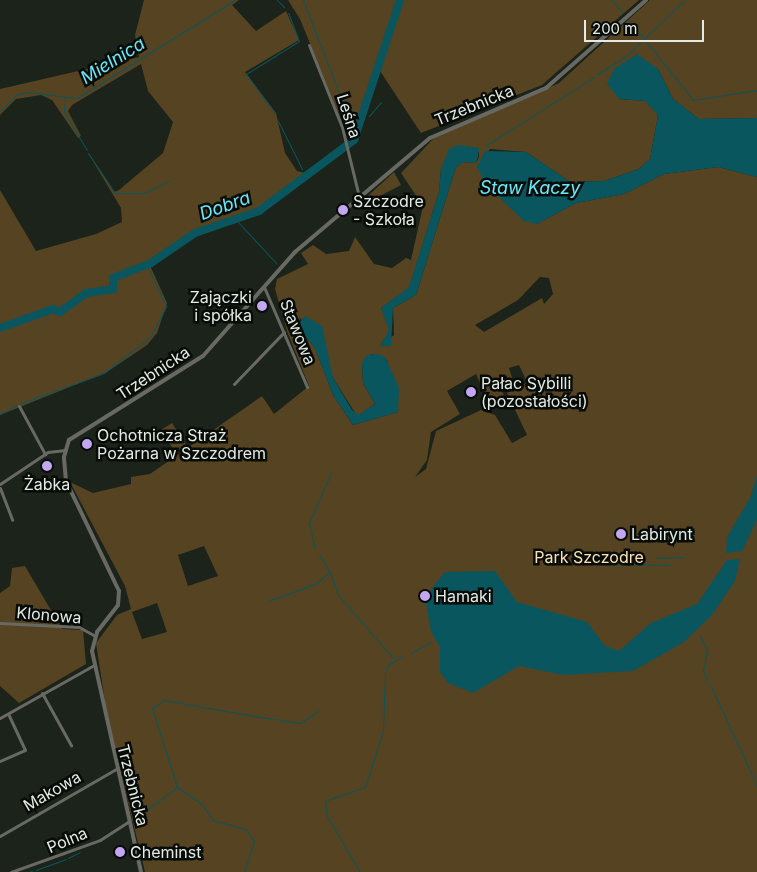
<!DOCTYPE html>
<meta charset="utf-8">
<style>
body{margin:0}
#map{position:relative;width:757px;height:872px;overflow:hidden;background:#1b231a;font-family:Inter,sans-serif}
div>[style]{position:absolute}
.green>*{inset:0;background:#564321}
.water>*{inset:0;background:#0a565e}
.stream>*{height:1px;margin:-0.5px;padding:0 0.5px;transform-origin:0.5px;border-radius:0.5px;background:#0a565e}
.river>*{height:8px;margin:-4px;padding:0 4px;transform-origin:4px;border-radius:4px;background:#0a565e}
.minor>*{height:3px;margin:-1.5px;padding:0 1.5px;transform-origin:1.5px;border-radius:1.5px;background:#696963}
.tertiary>*{height:4px;margin:-2px;padding:0 2px;transform-origin:2px;border-radius:2px;background:#696963}
.dots>*{width:14px;height:14px;translate:-50% -50%;box-sizing:border-box;border:2px solid #080c08;border-radius:50%}
span{translate:-50% -50%;white-space:nowrap;text-align:center;line-height:1.15;-webkit-text-stroke:5px #080c08;paint-order:stroke}
.street-label{font-size:16px;color:#e4eae4}
.poi-label{font-size:16px;color:#e4eae4}
.left{translate:0 -50%;text-align:left}
.right{translate:-100% -50%;text-align:right}
.park-label{font-size:16px;color:#fce1b1}
.water-label{font-size:18px;color:#68e8f9;font-style:italic}
.scale{position:absolute;left:584px;top:20px;width:120px;height:22px;box-sizing:border-box;border:2px solid #e4eae4;border-top:0;padding-left:6px;font-size:15px;line-height:18px;white-space:nowrap;color:#e4eae4;-webkit-text-stroke:4px #080c08;paint-order:stroke}
</style>
<div id="map">
<div class="green">
<i style="clip-path:polygon(144px 0,239px 0,232px 5px,256px 31px,286px 11px,299px 40px,245px 72px,276px 113px,285px 153px,297px 171px,305px 173px,258px 209px,189px 233px,148px 261px,167px 303px,157px 333px,147px 345px,107px 372px,0 415px,0 190px,36px 251px,96px 234px,122px 222px,121px 208px,88px 153px,114px 192px,119px 190px,163px 153px,173px 122px,148px 91px,141px 64px,72px 105px,68px 111px,81px 136px,78px 138px,52px 100px,41px 95px,16px 99px,0 115px,0 89px,139px 57px,135px 35px)"></i>
<i style="clip-path:polygon(288px 0,398px 0,361px 121px,338px 112px,300px 19px)"></i>
<i style="clip-path:polygon(402px 0,639px 0,542px 85px,421px 133px,378px 68px)"></i>
<i style="clip-path:polygon(evenodd,650px 0,757px 0,757px 118px,699px 119px,673px 99px,658px 69px,619px 99px,646px 101px,658px 115px,650px 159px,639px 169px,604px 181px,570px 182px,526px 152px,490px 149px,477px 167px,537px 224px,576px 203px,624px 194px,664px 174px,718px 167px,757px 177px,757px 872px,145px 872px,107px 715px,96px 643px,117px 615px,131px 609px,125px 586px,70px 482px,93px 493px,131px 484px,131px 477px,150px 474px,262px 396px,274px 414px,309px 386px,287px 331px,275px 289px,277px 279px,308px 264px,301px 253px,313px 245px,326px 254px,349px 251px,355px 237px,374px 264px,392px 268px,406px 258px,411px 260px,423px 206px,401px 173px,434px 138px,559px 83px,650px 0,461px 147px,479px 152px,479px 157px,476px 163px,463px 162px,456px 167px,416px 295px,393px 308px,394px 335px,380px 346px,390px 330px,381px 308px,409px 288px,439px 192px,441px 169px,461px 147px,650px 0,540px 277px,549px 278px,553px 294px,544px 304px,542px 298px,484px 332px,475px 325px,518px 300px,540px 277px,650px 0,300px 318px,323px 344px,333px 378px,357px 416px,375px 404px,363px 383px,362px 363px,372px 354px,387px 360px,398px 412px,353px 425px,333px 395px,315px 348px,297px 326px,300px 318px,650px 0,519px 365px,527px 382px,507px 393px,527px 435px,512px 443px,495px 415px,481px 410px,436px 431px,426px 469px,415px 477px,427px 460px,431px 432px,460px 414px,447px 391px,476px 374px,488px 401px,504px 395px,500px 388px,513px 381px,509px 368px,519px 365px,650px 0,204px 546px,218px 576px,188px 586px,178px 555px,204px 546px,650px 0,157px 603px,167px 632px,142px 639px,132px 612px,157px 603px)"></i>
<i style="clip-path:polygon(394px 172px,401px 185px,359px 207px,357px 206px)"></i>
<i style="clip-path:polygon(172px 423px,186px 445px,175px 452px,161px 430px)"></i>
<i style="clip-path:polygon(25px 566px,62px 629px,83px 630px,86px 664px,19px 703px,0 686px,0 593px,10px 586px,12px 568px)"></i>
</div>
<div class="water">
<i style="clip-path:polygon(637px 54px,658px 69px,673px 99px,699px 119px,757px 118px,757px 177px,718px 167px,664px 174px,624px 194px,576px 203px,537px 224px,524px 221px,486px 185px,477px 167px,485px 151px,526px 152px,570px 182px,604px 181px,639px 169px,650px 159px,658px 115px,645px 101px,619px 99px,607px 84px,614px 69px)"></i>
<i style="clip-path:polygon(458px 145px,479px 148px,478px 157px,476px 163px,464px 162px,456px 167px,416px 295px,393px 308px,391px 346px,380px 346px,389px 330px,381px 308px,409px 287px,439px 192px,441px 169px,449px 149px)"></i>
<i style="clip-path:polygon(305px 316px,322px 326px,333px 378px,352px 410px,358px 415px,375px 404px,363px 383px,362px 363px,367px 355px,378px 354px,385px 357px,399px 388px,398px 412px,353px 425px,333px 395px,315px 348px,297px 326px)"></i>
<i style="clip-path:polygon(757px 475px,757px 520px,742px 551px,726px 553px,727px 537px,750px 498px)"></i>
<i style="clip-path:polygon(740px 559px,735px 581px,712px 615px,684px 642px,633px 671px,563px 675px,519px 666px,473px 693px,448px 683px,440px 672px,440px 647px,431px 632px,426px 604px,431px 589px,445px 572px,495px 571px,517px 602px,587px 622px,605px 646px,619px 651px,651px 623px,697px 604px,727px 560px)"></i>
</div>
<div class="stream">
<i style="left:277px;top:0;width:10px;rotate:45deg"></i>
<i style="left:303px;top:0;width:107px;rotate:68.7deg"></i>
<i style="left:342px;top:100px;width:10px;rotate:61deg"></i>
<i style="left:347px;top:109px;width:12px;rotate:20deg"></i>
<i style="left:612px;top:0;width:16px;rotate:50deg"></i>
<i style="left:629px;top:20px;width:102px;rotate:51.3deg"></i>
<i style="left:693px;top:100px;width:65px;rotate:-8.9deg"></i>
<i style="left:598px;top:74px;width:33px;rotate:-33deg"></i>
<i style="left:626px;top:56px;width:81px;rotate:-43.5deg"></i>
<i style="left:65px;top:97px;width:15px;rotate:94deg"></i>
<i style="left:64px;top:112px;width:44px;rotate:58.8deg"></i>
<i style="left:0;top:111px;width:24px;rotate:-45deg"></i>
<i style="left:17px;top:94px;width:11px;rotate:-10deg"></i>
<i style="left:28px;top:92px;width:49px;rotate:7deg"></i>
<i style="left:77px;top:98px;width:186px;rotate:-31.8deg"></i>
<i style="left:275px;top:114px;width:49px;rotate:-125.9deg"></i>
<i style="left:246px;top:74px;width:62px;rotate:-31.9deg"></i>
<i style="left:299px;top:41px;width:30px;rotate:-111deg"></i>
<i style="left:369px;top:116px;width:18px;rotate:-49deg"></i>
<i style="left:278px;top:121px;width:54px;rotate:63.4deg"></i>
<i style="left:485px;top:146px;width:129px;rotate:-32.3deg"></i>
<i style="left:88px;top:153px;width:48px;rotate:56deg"></i>
<i style="left:115px;top:193px;width:29px"></i>
<i style="left:144px;top:193px;width:30px;rotate:-26deg"></i>
<i style="left:238px;top:222px;width:57px;rotate:47.1deg"></i>
<i style="left:19px;top:404px;width:90px;rotate:-20deg"></i>
<i style="left:104px;top:373px;width:60px;rotate:-38.2deg"></i>
<i style="left:151px;top:336px;width:34px;rotate:-63deg"></i>
<i style="left:166px;top:306px;width:45px;rotate:-114.9deg"></i>
<i style="left:0;top:414px;width:19px;rotate:-28deg"></i>
<i style="left:315px;top:549px;width:27px;rotate:-103deg"></i>
<i style="left:309px;top:523px;width:55px;rotate:-66.3deg"></i>
<i style="left:319px;top:554px;width:21px;rotate:59deg"></i>
<i style="left:655px;top:558px;width:29px;rotate:-2deg"></i>
<i style="left:588px;top:564px;width:82px;rotate:0.7deg"></i>
<i style="left:268px;top:601px;width:50px;rotate:-19.9deg"></i>
<i style="left:315px;top:584px;width:19px;rotate:-39deg"></i>
<i style="left:330px;top:572px;width:24px;rotate:71deg"></i>
<i style="left:338px;top:595px;width:85px;rotate:48.8deg"></i>
<i style="left:699px;top:635px;width:16px;rotate:60deg"></i>
<i style="left:707px;top:649px;width:22px;rotate:100deg"></i>
<i style="left:703px;top:671px;width:11px;rotate:63deg"></i>
<i style="left:411px;top:653px;width:23px;rotate:-29deg"></i>
<i style="left:710px;top:684px;width:112px;rotate:65.3deg"></i>
<i style="left:275px;top:719px;width:25px;rotate:9deg"></i>
<i style="left:300px;top:723px;width:22px;rotate:-34deg"></i>
<i style="left:137px;top:817px;width:49px;rotate:-36.6deg"></i>
<i style="left:132px;top:820px;width:1px;rotate:-45deg"></i>
<i style="left:68px;top:858px;width:13px;rotate:-27deg"></i>
<i style="left:36px;top:870px;width:32px;rotate:-20deg"></i>
<i style="left:28px;top:872px;width:4px;rotate:-14deg"></i>
<i style="left:244px;top:872px;width:33px;rotate:-72deg"></i>
<i style="left:254px;top:841px;width:14px;rotate:-124deg"></i>
<i style="left:246px;top:829px;width:34px;rotate:-165deg"></i>
<i style="left:213px;top:820px;width:19px;rotate:-125deg"></i>
<i style="left:202px;top:804px;width:30px;rotate:-146deg"></i>
<i style="left:177px;top:787px;width:83px;rotate:-107.6deg"></i>
<i style="left:152px;top:708px;width:14px;rotate:-34deg"></i>
<i style="left:164px;top:700px;width:110px;rotate:10deg"></i>
<i style="left:360px;top:872px;width:65px;rotate:-120.5deg"></i>
<i style="left:327px;top:816px;width:15px;rotate:-98deg"></i>
<i style="left:325px;top:801px;width:42px;rotate:-19.3deg"></i>
<i style="left:365px;top:787px;width:59px;rotate:-72.2deg"></i>
<i style="left:383px;top:731px;width:58px;rotate:-88deg"></i>
<i style="left:385px;top:673px;width:9px;rotate:-69deg"></i>
<i style="left:388px;top:665px;width:17px;rotate:-31deg"></i>
</div>
<div class="river">
<i style="left:0;top:328px;width:56px;rotate:-19.7deg"></i>
<i style="left:53px;top:309px;width:8px;rotate:23deg"></i>
<i style="left:60px;top:312px;width:32px;rotate:-36deg"></i>
<i style="left:86px;top:293px;width:27px;rotate:-8deg"></i>
<i style="left:113px;top:289px;width:11px;rotate:-90deg"></i>
<i style="left:113px;top:278px;width:41px;rotate:-21.5deg"></i>
<i style="left:151px;top:263px;width:53px;rotate:-34.3deg"></i>
<i style="left:195px;top:233px;width:68px;rotate:-19deg"></i>
<i style="left:259px;top:211px;width:119px;rotate:-36.8deg"></i>
<i style="left:354px;top:140px;width:147px;rotate:-71.8deg"></i>
</div>
<div class="minor">
<i style="left:309px;top:45px;width:88px;rotate:68.1deg"></i>
<i style="left:342px;top:127px;width:72px;rotate:76.3deg"></i>
<i style="left:264px;top:287px;width:109px;rotate:66.7deg"></i>
<i style="left:234px;top:384px;width:72px;rotate:-46.1deg"></i>
<i style="left:19px;top:406px;width:55px;rotate:61.6deg"></i>
<i style="left:0;top:484px;width:58px;rotate:-33.7deg"></i>
<i style="left:48px;top:452px;width:17px;rotate:-7deg"></i>
<i style="left:0;top:488px;width:34px;rotate:69deg"></i>
<i style="left:0;top:623px;width:79px;rotate:2.9deg"></i>
<i style="left:79px;top:627px;width:18px;rotate:29deg"></i>
<i style="left:42px;top:693px;width:60px;rotate:60.9deg"></i>
<i style="left:0;top:718px;width:108px;rotate:-29.4deg"></i>
<i style="left:0;top:761px;width:27px;rotate:-24deg"></i>
<i style="left:25px;top:750px;width:40px;rotate:-115deg"></i>
<i style="left:0;top:836px;width:134px;rotate:-30deg"></i>
<i style="left:11px;top:872px;width:95px;rotate:-19.8deg"></i>
<i style="left:100px;top:840px;width:35px;rotate:-33deg"></i>
</div>
<div class="tertiary">
<i style="left:141px;top:872px;width:226px;rotate:-102.5deg"></i>
<i style="left:92px;top:651px;width:20px;rotate:-75deg"></i>
<i style="left:97px;top:632px;width:34px;rotate:-52deg"></i>
<i style="left:118px;top:605px;width:14px;rotate:-86deg"></i>
<i style="left:119px;top:591px;width:122px;rotate:-115.7deg"></i>
<i style="left:66px;top:481px;width:24px;rotate:-95deg"></i>
<i style="left:64px;top:457px;width:18px;rotate:-74deg"></i>
<i style="left:69px;top:440px;width:158px;rotate:-32.1deg"></i>
<i style="left:203px;top:356px;width:139px;rotate:-48.5deg"></i>
<i style="left:295px;top:252px;width:177px;rotate:-40.2deg"></i>
<i style="left:430px;top:138px;width:126px;rotate:-23.3deg"></i>
<i style="left:546px;top:88px;width:133px;rotate:-41.3deg"></i>
</div>
<div class="dots">
<i style="left:343px;top:210px;background:#c3a7f2"></i>
<i style="left:262px;top:306px;background:#c3a7f2"></i>
<i style="left:471px;top:392px;background:#c3a7f2"></i>
<i style="left:87px;top:444px;background:#c3a7f2"></i>
<i style="left:47px;top:466px;background:#c3a7f2"></i>
<i style="left:621px;top:534px;background:#c3a7f2"></i>
<i style="left:425px;top:596px;background:#c3a7f2"></i>
<i style="left:120px;top:852px;background:#c3a7f2"></i>
</div>
<div class="street-label">
<span style="left:474px;top:105px;rotate:-22deg">Trzebnicka</span>
<span style="left:349px;top:116px;rotate:72deg">Leśna</span>
<span style="left:298px;top:332px;rotate:68deg">Stawowa</span>
<span style="left:153px;top:373px;rotate:-33deg">Trzebnicka</span>
<span style="left:49px;top:615px;rotate:5deg">Klonowa</span>
<span style="left:133px;top:785px;rotate:76deg">Trzebnicka</span>
<span style="left:52px;top:791px;rotate:-30deg">Makowa</span>
<span style="left:67px;top:840px;rotate:-23deg">Polna</span>
</div>
<div class="poi-label">
<span class="left" style="left:353px;top:210px">Szczodre<br>- Szkoła</span>
<span class="right" style="left:252px;top:306px">Zajączki<br>i spółka</span>
<span class="left" style="left:481px;top:392px">Pałac Sybilli<br>(pozostałości)</span>
<span class="left" style="left:97px;top:444px">Ochotnicza Straż<br>Pożarna w Szczodrem</span>
<span style="left:47px;top:484px">Żabka</span>
<span class="left" style="left:631px;top:534px">Labirynt</span>
<span class="left" style="left:435px;top:596px">Hamaki</span>
<span class="left" style="left:130px;top:852px">Cheminst</span>
</div>
<div class="park-label">
<span style="left:589px;top:557px">Park Szczodre</span>
</div>
<div class="water-label">
<span style="left:113px;top:61px;rotate:-32deg">Mielnica</span>
<span style="left:530px;top:188px">Staw Kaczy</span>
<span style="left:225px;top:206px;rotate:-20deg">Dobra</span>
</div>
<div class="scale">200 m</div>
</div>
